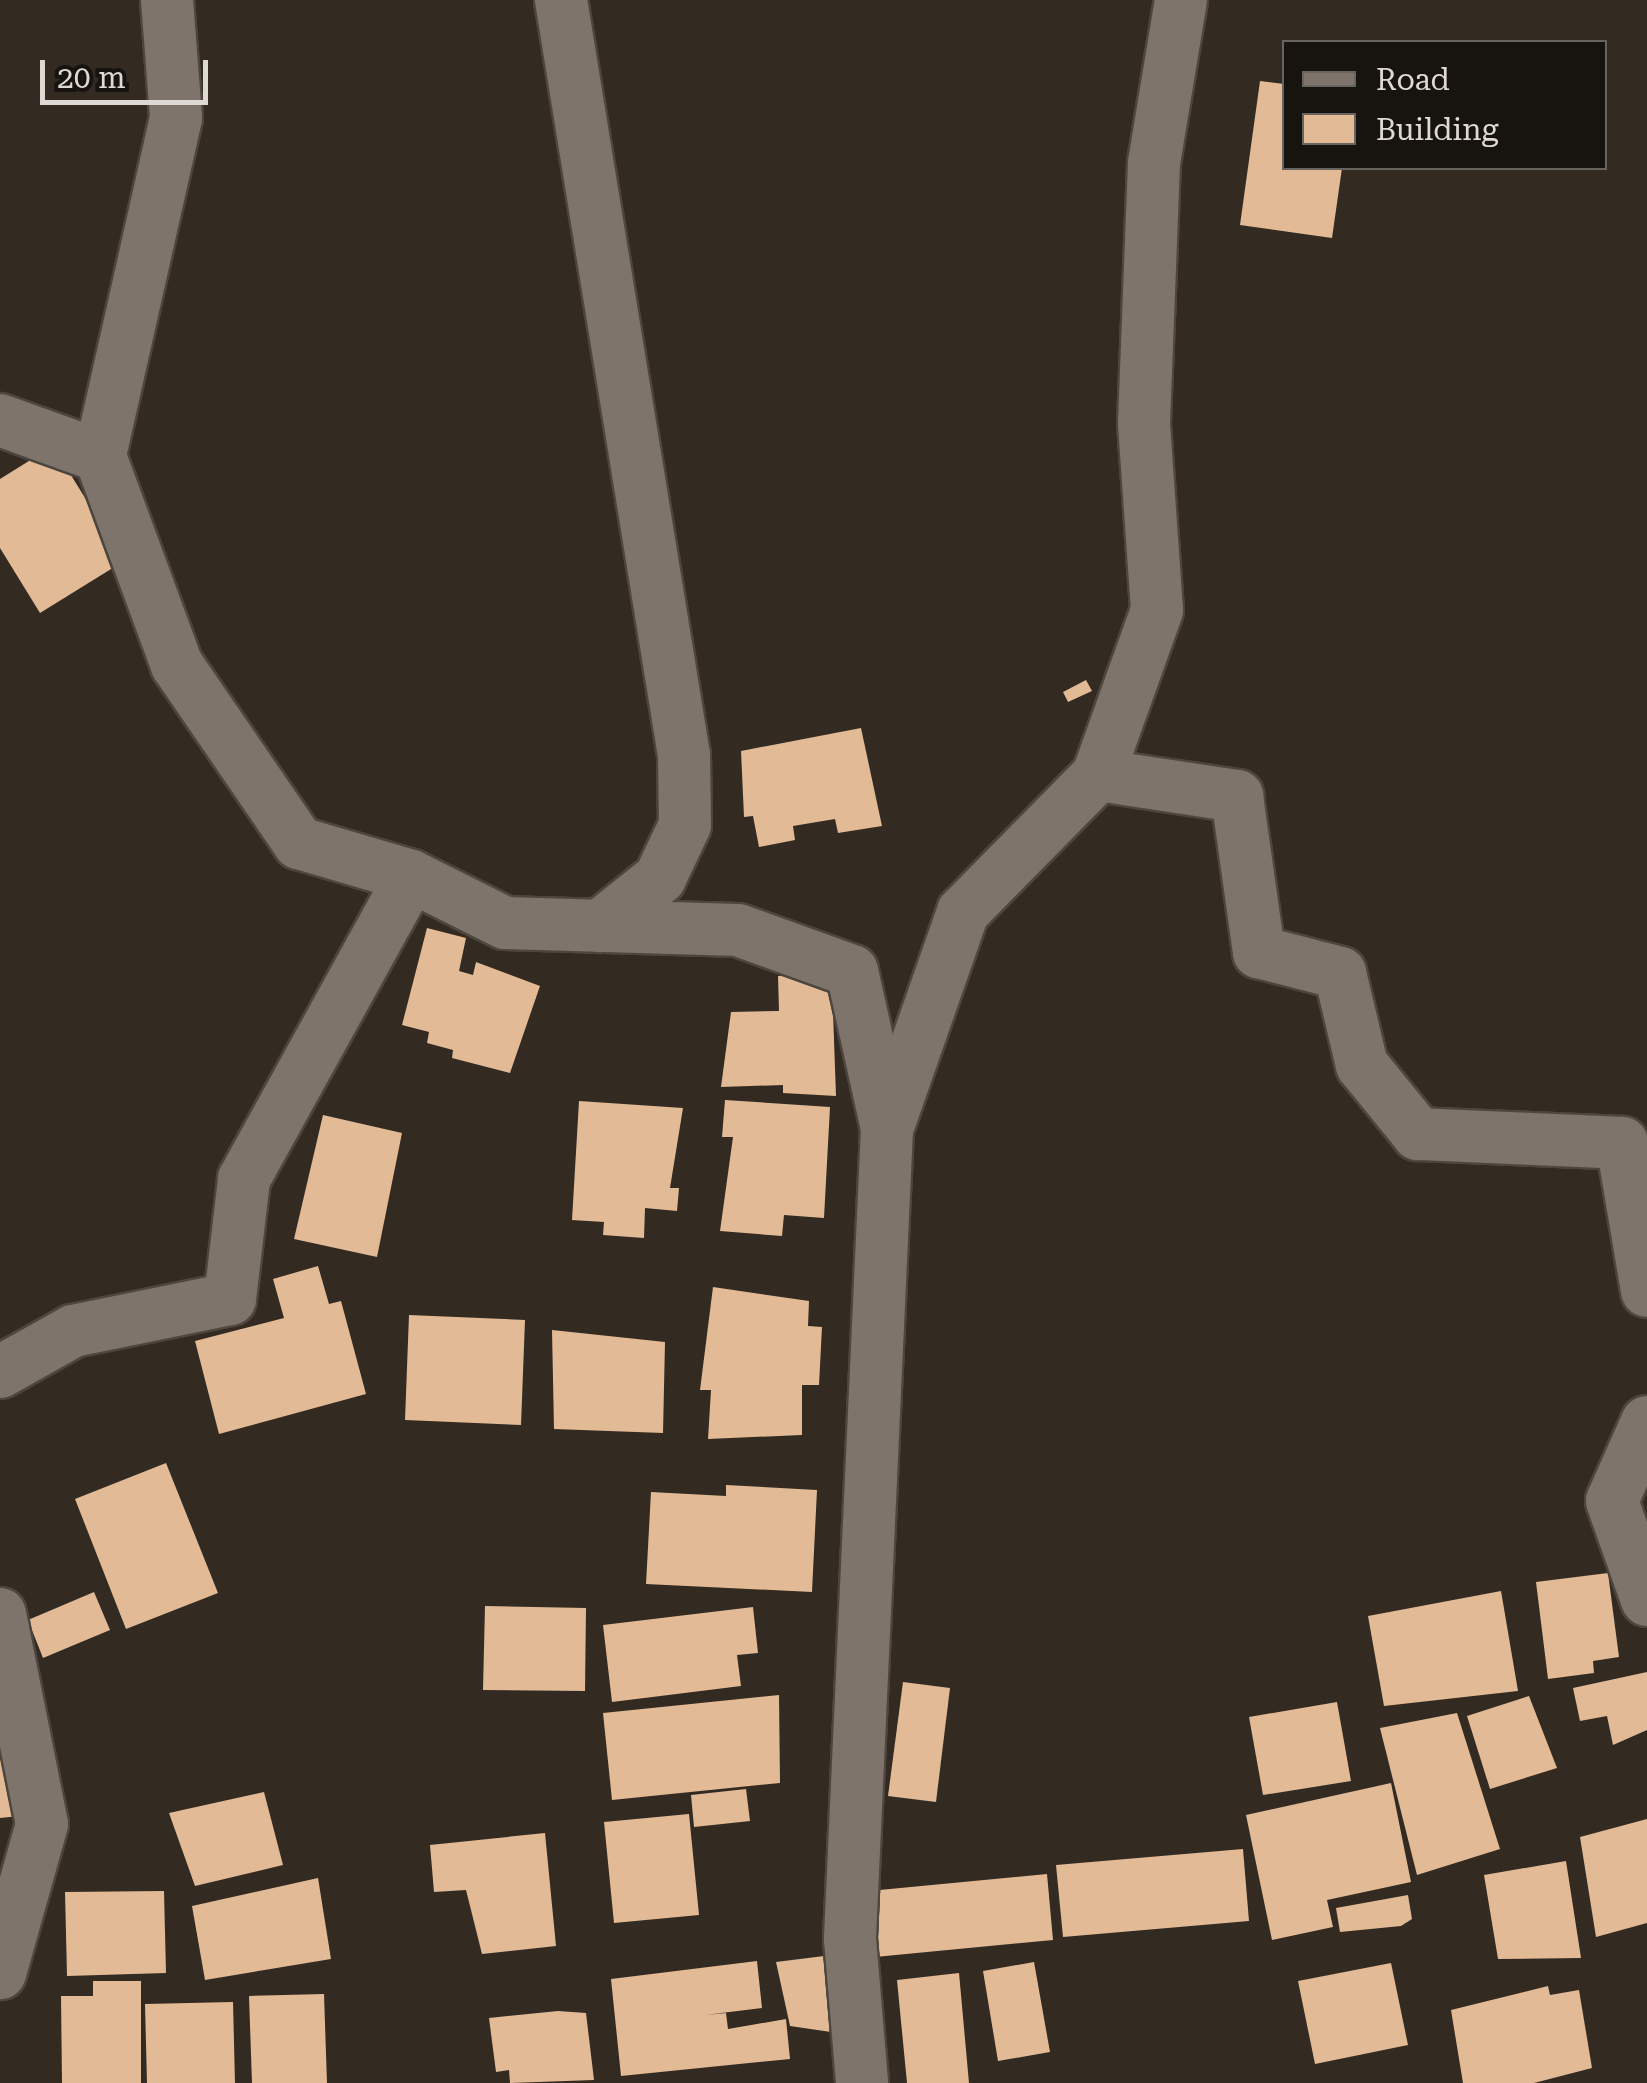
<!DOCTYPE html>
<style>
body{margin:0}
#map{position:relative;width:1647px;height:2083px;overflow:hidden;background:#332a22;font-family:"Roboto Serif",serif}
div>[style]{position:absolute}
.building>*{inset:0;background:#e2bb96}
.roads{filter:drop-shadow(2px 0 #4d463f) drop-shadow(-2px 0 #4d463f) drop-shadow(0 2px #4d463f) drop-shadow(0 -2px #4d463f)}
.street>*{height:52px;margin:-26px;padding:0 26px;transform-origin:26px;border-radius:26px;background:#7e746b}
span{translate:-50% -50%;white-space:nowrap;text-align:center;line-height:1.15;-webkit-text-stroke:10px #171410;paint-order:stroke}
.legend{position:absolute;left:1282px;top:40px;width:325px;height:130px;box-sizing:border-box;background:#171410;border:2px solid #67635e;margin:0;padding:12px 18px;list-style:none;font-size:30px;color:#dfd9d4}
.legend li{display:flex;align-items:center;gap:20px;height:50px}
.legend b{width:50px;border:2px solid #67635e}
.scale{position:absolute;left:40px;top:60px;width:168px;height:45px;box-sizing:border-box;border:5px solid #dfd9d4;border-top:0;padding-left:12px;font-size:30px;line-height:35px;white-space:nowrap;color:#dfd9d4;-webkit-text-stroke:8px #171410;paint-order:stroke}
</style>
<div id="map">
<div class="building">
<i style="clip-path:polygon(1260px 81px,1284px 84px,1284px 168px,1342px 168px,1332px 238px,1240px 225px)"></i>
<i style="clip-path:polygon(53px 446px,124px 561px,40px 613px,0 548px,0 479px)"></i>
<i style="clip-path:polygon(1086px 680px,1092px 691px,1068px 702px,1063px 692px)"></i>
<i style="clip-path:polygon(861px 728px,882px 826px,838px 833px,835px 819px,793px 826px,795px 840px,759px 847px,753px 816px,744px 817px,741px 751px)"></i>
<i style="clip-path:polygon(427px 928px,466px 938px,459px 971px,473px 975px,476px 962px,540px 986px,510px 1073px,452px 1058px,453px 1050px,427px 1043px,429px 1032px,402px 1025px)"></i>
<i style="clip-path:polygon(819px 975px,832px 983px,836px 1096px,783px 1093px,783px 1085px,721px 1087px,731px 1012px,779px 1011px,778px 976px)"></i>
<i style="clip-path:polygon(725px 1100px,830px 1107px,824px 1218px,784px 1215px,782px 1236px,720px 1231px,733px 1137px,722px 1137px)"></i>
<i style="clip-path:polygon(579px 1101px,683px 1108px,670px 1188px,679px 1188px,677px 1211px,645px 1208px,644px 1238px,603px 1235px,604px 1222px,572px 1220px)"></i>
<i style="clip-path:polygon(323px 1115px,402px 1133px,377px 1257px,294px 1239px)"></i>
<i style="clip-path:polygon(318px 1266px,329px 1304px,341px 1301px,366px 1394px,219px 1434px,195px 1341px,284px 1318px,273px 1279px)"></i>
<i style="clip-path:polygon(713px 1287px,809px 1301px,808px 1326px,822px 1327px,819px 1385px,802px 1385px,802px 1435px,708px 1439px,711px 1390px,700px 1390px)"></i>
<i style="clip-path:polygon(409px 1315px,525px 1320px,521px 1425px,405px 1420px)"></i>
<i style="clip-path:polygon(552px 1330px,665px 1342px,663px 1433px,554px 1429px)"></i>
<i style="clip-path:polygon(166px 1463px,218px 1593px,126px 1629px,75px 1499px)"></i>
<i style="clip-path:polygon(726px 1485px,817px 1490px,812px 1592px,646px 1584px,651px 1492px,726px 1496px)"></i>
<i style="clip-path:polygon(1608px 1573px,1619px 1657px,1593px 1661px,1594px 1673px,1548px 1679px,1536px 1582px)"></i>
<i style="clip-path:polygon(1501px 1591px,1518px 1691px,1384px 1706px,1368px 1616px)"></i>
<i style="clip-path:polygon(94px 1592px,110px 1630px,43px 1658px,28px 1620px)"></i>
<i style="clip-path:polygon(485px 1606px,586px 1608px,585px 1691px,483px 1690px)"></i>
<i style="clip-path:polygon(753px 1607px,758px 1653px,737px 1655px,741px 1686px,612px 1702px,603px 1625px)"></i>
<i style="clip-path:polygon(1647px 1672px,1647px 1730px,1613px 1745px,1607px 1716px,1580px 1721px,1573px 1688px)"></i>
<i style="clip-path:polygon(903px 1682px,950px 1688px,936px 1802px,888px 1796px)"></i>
<i style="clip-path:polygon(779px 1695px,780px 1783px,612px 1800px,603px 1713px)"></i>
<i style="clip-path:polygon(1529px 1696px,1557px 1768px,1490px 1789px,1467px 1716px)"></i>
<i style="clip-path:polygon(1337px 1702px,1351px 1781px,1263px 1795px,1249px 1717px)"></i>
<i style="clip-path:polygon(1457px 1713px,1500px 1849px,1417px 1875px,1380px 1728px)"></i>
<i style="clip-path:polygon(0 1717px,20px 1816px,0 1818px)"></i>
<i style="clip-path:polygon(1391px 1783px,1411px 1882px,1327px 1900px,1333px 1927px,1272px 1940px,1246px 1815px)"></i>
<i style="clip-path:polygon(746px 1789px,750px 1821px,694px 1827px,691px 1795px)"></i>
<i style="clip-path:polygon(264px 1792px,283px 1865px,195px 1886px,169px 1813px)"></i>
<i style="clip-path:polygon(689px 1814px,699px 1915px,614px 1923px,604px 1822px)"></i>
<i style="clip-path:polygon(1647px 1819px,1647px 1923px,1596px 1937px,1580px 1837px)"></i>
<i style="clip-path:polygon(545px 1833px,556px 1946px,482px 1954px,466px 1890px,434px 1892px,430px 1845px)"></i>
<i style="clip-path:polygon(1243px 1849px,1249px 1921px,1063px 1937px,1056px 1865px)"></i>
<i style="clip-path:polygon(1566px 1861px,1581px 1958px,1498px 1959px,1484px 1875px)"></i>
<i style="clip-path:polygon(1047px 1874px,1053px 1940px,875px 1957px,869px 1891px)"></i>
<i style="clip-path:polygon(318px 1878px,331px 1959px,205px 1980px,192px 1906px)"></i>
<i style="clip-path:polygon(164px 1891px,166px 1973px,67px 1976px,65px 1892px)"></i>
<i style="clip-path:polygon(1408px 1895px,1412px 1919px,1401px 1926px,1340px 1932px,1336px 1908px)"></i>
<i style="clip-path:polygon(832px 1955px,831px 2032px,790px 2026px,776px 1962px)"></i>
<i style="clip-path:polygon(757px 1961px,762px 2008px,705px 2015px,726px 2013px,728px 2029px,786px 2019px,790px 2059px,621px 2076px,611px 1979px)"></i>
<i style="clip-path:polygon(1034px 1962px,1050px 2052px,998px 2061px,983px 1971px)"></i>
<i style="clip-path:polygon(1391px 1963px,1408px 2045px,1315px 2064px,1298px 1981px)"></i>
<i style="clip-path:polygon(959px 1973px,969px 2083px,907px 2083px,897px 1980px)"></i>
<i style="clip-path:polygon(93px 1981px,141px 1981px,141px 2083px,62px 2083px,61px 1996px,93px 1996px)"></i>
<i style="clip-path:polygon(1548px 1986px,1550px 1995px,1579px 1990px,1592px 2068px,1534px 2083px,1463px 2083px,1451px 2010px)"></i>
<i style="clip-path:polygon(324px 1994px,327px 2083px,252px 2083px,249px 1996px)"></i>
<i style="clip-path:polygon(233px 2002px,235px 2083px,147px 2083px,145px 2004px)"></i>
<i style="clip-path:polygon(558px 2011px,586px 2013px,594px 2080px,510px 2083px,509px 2070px,496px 2072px,489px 2018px)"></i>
</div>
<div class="roads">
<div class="street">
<i style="left:167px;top:0;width:118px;rotate:85.6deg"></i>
<i style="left:176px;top:118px;width:346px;rotate:102.7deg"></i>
<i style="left:100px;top:456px;width:223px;rotate:69.8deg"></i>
<i style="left:177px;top:665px;width:216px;rotate:55.6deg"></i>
<i style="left:299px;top:843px;width:117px;rotate:16.4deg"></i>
<i style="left:411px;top:876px;width:105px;rotate:26.6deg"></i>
<i style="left:505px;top:923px;width:233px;rotate:1.7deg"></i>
<i style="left:738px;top:930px;width:121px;rotate:19.8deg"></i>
<i style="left:852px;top:971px;width:162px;rotate:77.5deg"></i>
<i style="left:887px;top:1129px;width:811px;rotate:92.62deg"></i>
<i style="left:850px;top:1939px;width:144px;rotate:85.2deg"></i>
<i style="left:561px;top:0;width:765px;rotate:80.75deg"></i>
<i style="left:684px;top:755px;width:70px;rotate:89.2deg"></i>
<i style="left:685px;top:825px;width:59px;rotate:115.3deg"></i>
<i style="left:660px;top:878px;width:77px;rotate:141.3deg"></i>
<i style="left:0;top:420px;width:106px;rotate:19.8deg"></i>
<i style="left:1098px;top:775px;width:141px;rotate:8.6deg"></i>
<i style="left:1237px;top:796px;width:158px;rotate:82deg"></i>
<i style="left:1259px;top:952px;width:84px;rotate:14.5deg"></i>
<i style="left:1340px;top:973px;width:95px;rotate:76.6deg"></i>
<i style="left:1362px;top:1065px;width:89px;rotate:50.9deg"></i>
<i style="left:1418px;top:1134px;width:204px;rotate:2.5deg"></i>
<i style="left:1622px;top:1143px;width:150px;rotate:80.4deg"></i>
<i style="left:887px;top:1129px;width:230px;rotate:-70.7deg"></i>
<i style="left:963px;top:912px;width:192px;rotate:-45.4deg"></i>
<i style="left:1098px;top:775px;width:175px;rotate:-70.3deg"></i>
<i style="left:1157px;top:610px;width:187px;rotate:-94deg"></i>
<i style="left:1144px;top:423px;width:260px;rotate:-87.8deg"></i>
<i style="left:1154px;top:163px;width:165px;rotate:-80.6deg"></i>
<i style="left:0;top:1372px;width:84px;rotate:-29.3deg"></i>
<i style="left:73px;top:1331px;width:160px;rotate:-11.5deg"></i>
<i style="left:230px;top:1299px;width:121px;rotate:-83.3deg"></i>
<i style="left:244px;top:1179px;width:346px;rotate:-61.1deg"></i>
<i style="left:1647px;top:1422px;width:86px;rotate:113.9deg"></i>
<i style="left:1612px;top:1501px;width:105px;rotate:70.5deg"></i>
<i style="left:0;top:1614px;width:214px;rotate:78.7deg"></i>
<i style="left:42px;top:1824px;width:155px;rotate:105.7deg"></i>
</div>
</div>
<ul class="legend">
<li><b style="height:12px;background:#7e746b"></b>Road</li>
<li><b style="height:28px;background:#e2bb96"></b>Building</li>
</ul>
<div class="scale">20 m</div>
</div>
